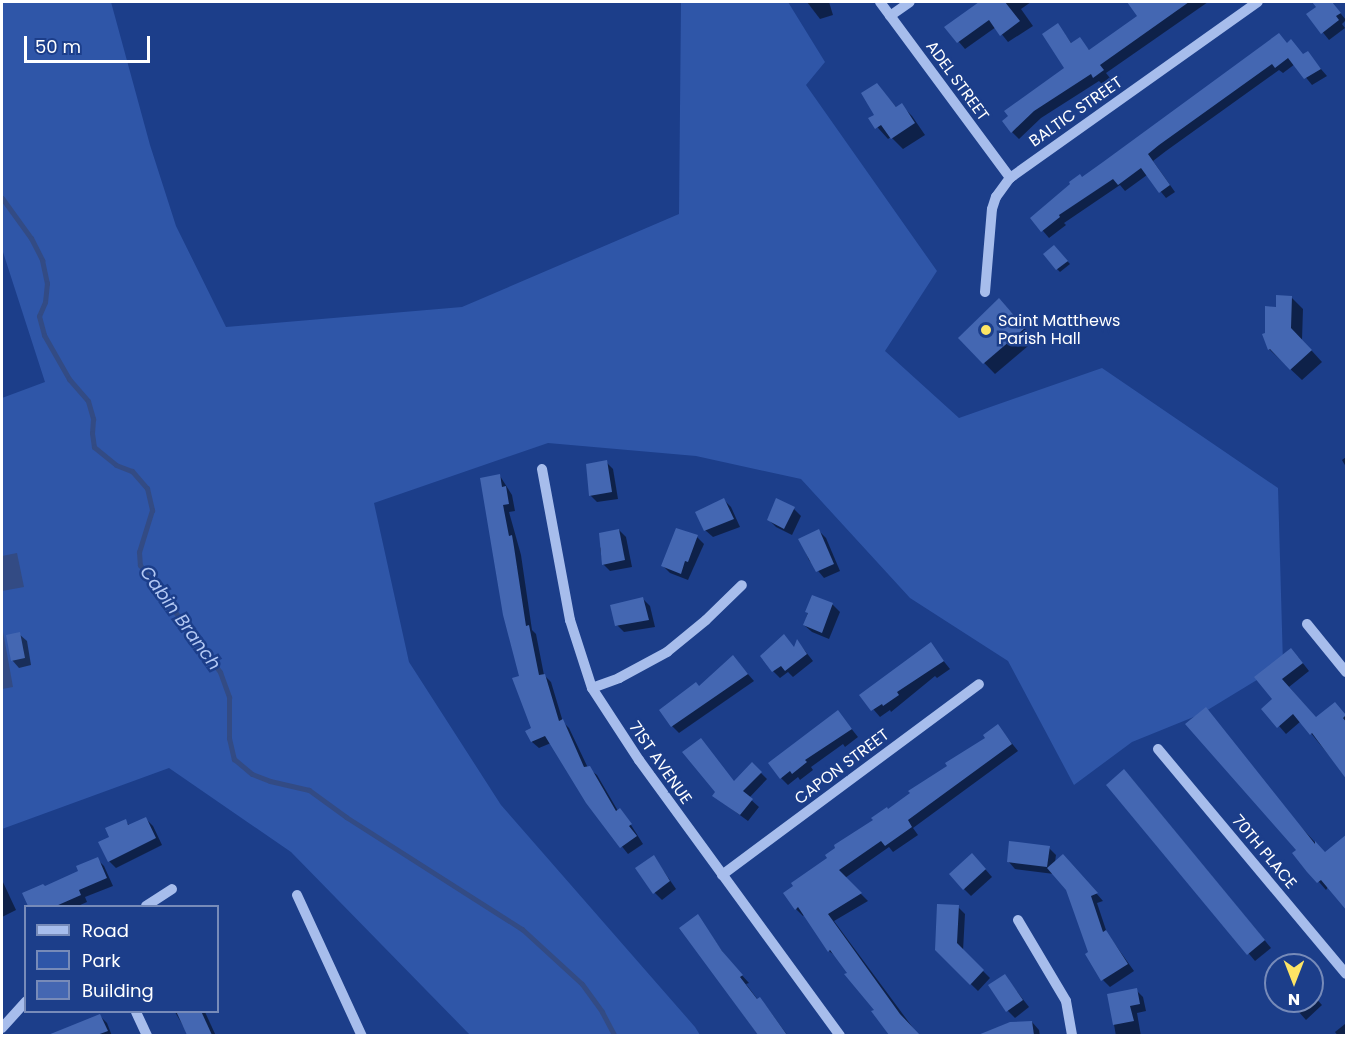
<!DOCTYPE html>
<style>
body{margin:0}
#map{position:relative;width:1348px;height:1037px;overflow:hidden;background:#1c3e8a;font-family:Poppins,sans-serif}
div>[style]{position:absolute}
.green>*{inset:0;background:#2f56a8}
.water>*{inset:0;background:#334b84}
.shadow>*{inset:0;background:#0007}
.stream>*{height:5px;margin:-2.5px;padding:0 2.5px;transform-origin:2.5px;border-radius:2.5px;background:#334b84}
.building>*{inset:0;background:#4467b2}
.minor>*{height:10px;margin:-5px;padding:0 5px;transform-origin:5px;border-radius:5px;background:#a7bdec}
.dots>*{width:16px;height:16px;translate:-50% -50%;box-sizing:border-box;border:3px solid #1c3e8a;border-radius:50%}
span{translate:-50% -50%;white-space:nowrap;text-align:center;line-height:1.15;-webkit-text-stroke:5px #1c3e8a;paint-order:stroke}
.street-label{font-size:16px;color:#fff}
.poi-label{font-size:16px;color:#fff}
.left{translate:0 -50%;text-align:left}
.water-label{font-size:18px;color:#b3c8f3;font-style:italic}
.frame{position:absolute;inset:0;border:3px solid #fff;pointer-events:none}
.legend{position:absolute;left:24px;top:905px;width:195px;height:108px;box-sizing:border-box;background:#1c3e8a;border:2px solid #778bb9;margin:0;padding:8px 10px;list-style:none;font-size:18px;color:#fff}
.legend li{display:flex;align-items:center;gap:12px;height:30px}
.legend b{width:30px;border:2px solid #778bb9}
.north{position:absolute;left:1264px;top:953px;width:60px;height:60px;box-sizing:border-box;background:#1c3e8a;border:2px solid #778bb9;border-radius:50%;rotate:180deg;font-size:16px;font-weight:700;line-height:24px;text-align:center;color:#fff}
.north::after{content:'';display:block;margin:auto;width:21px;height:27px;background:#fde565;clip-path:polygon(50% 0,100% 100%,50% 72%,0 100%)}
.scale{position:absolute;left:24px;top:36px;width:126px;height:27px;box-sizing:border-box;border:3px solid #fff;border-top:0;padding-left:8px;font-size:18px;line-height:21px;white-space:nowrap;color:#fff;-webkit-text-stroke:4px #1c3e8a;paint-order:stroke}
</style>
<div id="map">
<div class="green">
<i style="clip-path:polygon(2px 2px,111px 2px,150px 145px,176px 226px,226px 327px,462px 307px,679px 214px,681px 2px,788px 2px,825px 62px,806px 85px,937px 271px,885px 351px,959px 418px,1102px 368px,1278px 488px,1283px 664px,1201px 714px,1132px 742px,1074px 785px,1008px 661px,910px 598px,801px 479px,696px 456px,548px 443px,374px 503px,409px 662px,501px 805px,695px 1027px,700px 1035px,470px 1035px,291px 852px,169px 768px,2px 829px,2px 398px,45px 382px,2px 249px)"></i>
</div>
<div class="water">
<i style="clip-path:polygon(17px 553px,24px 587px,2px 591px,2px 556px)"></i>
<i style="clip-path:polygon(2px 626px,13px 687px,2px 689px)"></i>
</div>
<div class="shadow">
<i style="clip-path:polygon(807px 2px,829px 2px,833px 15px,820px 19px)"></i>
<i style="clip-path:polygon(983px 2px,1031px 2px,1021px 9px,1033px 26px,1008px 42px,996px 27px,965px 49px,946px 27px)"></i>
<i style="clip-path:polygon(1139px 2px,1208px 2px,1106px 73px,1110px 78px,1102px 84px,1099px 81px,1041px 118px,1019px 139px,1012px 132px,1066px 68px,1058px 25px,1072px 44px,1079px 39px,1090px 51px,1139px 16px,1132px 6px)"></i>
<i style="clip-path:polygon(1325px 2px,1332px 3px,1346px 20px,1342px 24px,1345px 28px,1329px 40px,1308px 14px)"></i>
<i style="clip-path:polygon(1287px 44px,1303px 56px,1307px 53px,1327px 76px,1312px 85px,1295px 64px,1283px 73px,1279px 70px,1166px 151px,1153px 161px,1175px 192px,1166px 198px,1147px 175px,1125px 191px,1120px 185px,1064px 223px,1066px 225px,1049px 238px,1032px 218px,1082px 179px)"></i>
<i style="clip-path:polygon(877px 85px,897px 108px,901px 105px,912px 116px,925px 135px,903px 149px,891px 137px,888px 139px,870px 119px,876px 115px)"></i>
<i style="clip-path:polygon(1057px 250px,1070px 264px,1060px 272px,1057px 269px)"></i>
<i style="clip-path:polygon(1292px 298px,1303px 309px,1302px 340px,1322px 362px,1302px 380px,1269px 349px,1277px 308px)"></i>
<i style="clip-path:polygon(1010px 311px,1035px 340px,995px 374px,960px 338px)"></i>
<i style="clip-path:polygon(1346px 457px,1346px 467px,1342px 460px)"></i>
<i style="clip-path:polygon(606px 462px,613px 469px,618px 499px,597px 502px,590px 495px)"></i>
<i style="clip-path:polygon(500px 476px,512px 495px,515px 511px,509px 512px,521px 555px,532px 630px,536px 634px,544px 675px,551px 682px,563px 722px,569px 728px,588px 768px,597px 775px,618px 811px,626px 817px,643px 844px,628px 854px,587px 803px,551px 743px,539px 748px,532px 742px,533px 728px,521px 677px)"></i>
<i style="clip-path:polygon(724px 500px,731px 507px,740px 527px,713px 537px,705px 530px)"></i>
<i style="clip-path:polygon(794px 509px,801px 516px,792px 535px,776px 527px,769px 520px)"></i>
<i style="clip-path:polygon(619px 530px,626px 537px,632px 567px,610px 571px,603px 564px,600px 548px)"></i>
<i style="clip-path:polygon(819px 531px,826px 538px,840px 571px,824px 578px,809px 560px,800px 539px)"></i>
<i style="clip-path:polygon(697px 537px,704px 544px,688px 580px,670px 573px,663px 566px)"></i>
<i style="clip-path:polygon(813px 597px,833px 605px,840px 612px,829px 639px,812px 632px,804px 625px)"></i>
<i style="clip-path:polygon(642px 598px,650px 606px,655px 627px,624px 632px,617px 625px)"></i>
<i style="clip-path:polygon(19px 634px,27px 641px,31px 665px,19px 668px,12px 660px)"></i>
<i style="clip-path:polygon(798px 642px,813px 661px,793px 677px,788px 672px,780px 678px,773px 671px,795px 649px)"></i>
<i style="clip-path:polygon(930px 644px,950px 669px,937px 678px,935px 676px,891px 712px,890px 710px,880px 717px,861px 695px)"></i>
<i style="clip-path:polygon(733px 657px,754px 681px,679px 733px,672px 726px,700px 688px)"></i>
<i style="clip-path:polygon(1298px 657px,1309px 671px,1289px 687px,1316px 718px,1335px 704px,1346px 716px,1346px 776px,1301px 721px,1286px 734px,1279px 726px,1274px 700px,1256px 678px)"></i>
<i style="clip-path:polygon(838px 712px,858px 737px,845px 747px,843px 744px,811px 767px,813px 770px,800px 780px,798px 777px,788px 785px,781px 778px)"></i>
<i style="clip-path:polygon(998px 726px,1018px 751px,913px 828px,918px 835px,893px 852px,889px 847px,845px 878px,868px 901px,834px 921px,919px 1036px,891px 1036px,873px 1012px,876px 1010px,837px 957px,829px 951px,805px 914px,803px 916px,796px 909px,829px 858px,987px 739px)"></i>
<i style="clip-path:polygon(752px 764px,767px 779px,749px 798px,759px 807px,748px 821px,714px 796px,734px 782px)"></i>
<i style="clip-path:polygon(1131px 778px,1271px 948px,1255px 961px,1108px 785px)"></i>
<i style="clip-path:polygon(1287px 812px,1326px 854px,1328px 887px,1326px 890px,1294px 853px,1298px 850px)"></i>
<i style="clip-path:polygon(146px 819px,153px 826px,162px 845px,116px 868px,109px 861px,111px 838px,125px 821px,130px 826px)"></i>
<i style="clip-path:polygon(1049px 848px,1056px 855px,1055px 862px,1070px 863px,1103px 901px,1097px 903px,1107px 933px,1134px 971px,1110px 987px,1103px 980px,1090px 953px,1067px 889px,1054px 874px,1015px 869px,1008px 861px)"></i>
<i style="clip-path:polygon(654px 857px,676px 889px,662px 900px,655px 893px)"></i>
<i style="clip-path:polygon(97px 859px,104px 866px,113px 886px,85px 897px,87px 902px,78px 906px,29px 906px,24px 894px,45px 888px,80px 871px)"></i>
<i style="clip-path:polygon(979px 862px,992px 877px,971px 896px,964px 889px)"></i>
<i style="clip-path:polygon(2px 880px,16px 910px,2px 917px)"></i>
<i style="clip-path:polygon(958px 907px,965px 914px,963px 951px,990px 978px,978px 991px,936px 950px)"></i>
<i style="clip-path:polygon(698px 916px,728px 960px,749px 983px,746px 984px,758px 1000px,766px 1006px,788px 1036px,759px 1036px,681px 928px)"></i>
<i style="clip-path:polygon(1005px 976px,1029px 1007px,1015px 1018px,1008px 1011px)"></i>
<i style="clip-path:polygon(1136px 990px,1143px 997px,1146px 1011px,1137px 1013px,1141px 1036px,1116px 1036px,1109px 996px)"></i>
<i style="clip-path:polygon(1312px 994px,1322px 1005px,1306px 1020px,1289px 1001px,1312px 1001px)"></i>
<i style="clip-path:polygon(175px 1012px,205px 1012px,216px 1036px,189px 1036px)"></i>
<i style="clip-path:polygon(100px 1016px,107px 1023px,112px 1036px,73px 1036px,69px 1028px)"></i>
<i style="clip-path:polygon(1032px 1022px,1039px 1030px,1040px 1036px,1015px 1036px,1014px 1023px)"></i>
<i style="clip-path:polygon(1345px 1024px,1346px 1036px,1338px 1036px,1335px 1032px)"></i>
</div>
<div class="stream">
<i style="left:2px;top:198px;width:49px;rotate:54.1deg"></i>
<i style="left:31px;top:238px;width:25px;rotate:63deg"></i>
<i style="left:42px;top:260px;width:24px;rotate:78deg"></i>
<i style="left:47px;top:283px;width:19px;rotate:96deg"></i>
<i style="left:45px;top:302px;width:15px;rotate:113deg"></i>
<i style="left:39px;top:316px;width:20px;rotate:75deg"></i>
<i style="left:44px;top:335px;width:51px;rotate:60.4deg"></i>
<i style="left:69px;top:379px;width:29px;rotate:49deg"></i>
<i style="left:88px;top:401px;width:19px;rotate:74deg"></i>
<i style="left:93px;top:419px;width:14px;rotate:94deg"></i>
<i style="left:92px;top:433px;width:14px;rotate:82deg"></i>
<i style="left:94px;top:447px;width:28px;rotate:39deg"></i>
<i style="left:116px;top:465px;width:17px;rotate:21deg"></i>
<i style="left:132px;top:471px;width:23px;rotate:49deg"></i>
<i style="left:147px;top:488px;width:23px;rotate:77deg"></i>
<i style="left:152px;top:510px;width:44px;rotate:107.2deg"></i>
<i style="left:139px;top:552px;width:13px;rotate:86deg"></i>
<i style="left:140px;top:565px;width:134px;rotate:53.2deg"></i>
<i style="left:220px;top:672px;width:27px;rotate:70deg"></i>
<i style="left:229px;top:697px;width:41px;rotate:90deg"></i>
<i style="left:229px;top:738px;width:22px;rotate:77deg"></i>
<i style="left:234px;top:759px;width:23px;rotate:40deg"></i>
<i style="left:252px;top:774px;width:19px;rotate:21deg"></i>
<i style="left:270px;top:781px;width:40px;rotate:13deg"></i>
<i style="left:309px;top:790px;width:46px;rotate:36.1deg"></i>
<i style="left:346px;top:817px;width:209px;rotate:32.5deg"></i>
<i style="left:522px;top:929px;width:81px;rotate:42.5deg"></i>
<i style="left:582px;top:984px;width:34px;rotate:54deg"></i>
<i style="left:602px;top:1012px;width:27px;rotate:62deg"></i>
</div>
<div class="building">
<i style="clip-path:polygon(979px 2px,1005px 2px,1020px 21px,1000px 36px,989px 20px,957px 43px,944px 27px)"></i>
<i style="clip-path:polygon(1127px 2px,1189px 2px,1100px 65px,1104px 70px,1093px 78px,1091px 74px,1034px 111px,1011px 133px,1002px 121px,1008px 116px,1004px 111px,1064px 68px,1042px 34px,1058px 23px,1071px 43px,1080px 37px,1089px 50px,1137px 16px)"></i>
<i style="clip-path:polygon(1312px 2px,1332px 2px,1341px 13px,1336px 16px,1339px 20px,1321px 34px,1306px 14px,1316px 7px)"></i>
<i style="clip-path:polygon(1279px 33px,1287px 43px,1291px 39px,1303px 54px,1308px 51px,1321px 69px,1304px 79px,1288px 58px,1275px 68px,1272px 64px,1159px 145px,1148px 154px,1170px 185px,1159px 193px,1141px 168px,1118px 185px,1113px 179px,1059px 215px,1060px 217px,1041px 232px,1030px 218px,1070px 184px,1069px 182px,1080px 174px,1082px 177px,1103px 162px)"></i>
<i style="clip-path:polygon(877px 83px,896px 107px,902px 103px,915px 123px,891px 139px,881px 125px,875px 129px,868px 118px,874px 115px,861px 93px)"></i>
<i style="clip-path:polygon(1054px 245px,1068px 261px,1056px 270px,1043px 254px)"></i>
<i style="clip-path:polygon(1276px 295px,1292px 296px,1291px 328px,1312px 350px,1290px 370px,1270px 349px,1268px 350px,1262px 334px,1265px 333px,1265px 306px,1276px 307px)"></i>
<i style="clip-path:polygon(999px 298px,1025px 328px,983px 364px,958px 338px)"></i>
<i style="clip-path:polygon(607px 460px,612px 492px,589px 496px,586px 464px)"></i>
<i style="clip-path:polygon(500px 474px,502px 487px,506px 486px,509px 504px,503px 505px,509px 536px,512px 535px,514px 547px,526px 626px,529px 625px,539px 675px,545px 674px,559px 721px,563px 719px,584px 767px,590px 766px,616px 811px,620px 808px,632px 824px,629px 826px,637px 836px,620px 848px,586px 803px,545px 736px,531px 742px,525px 731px,531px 728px,512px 678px,519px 676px,503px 615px,480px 478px)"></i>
<i style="clip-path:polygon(724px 498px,734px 519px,704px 531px,695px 512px)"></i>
<i style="clip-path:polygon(776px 498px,795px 507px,784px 529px,767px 520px)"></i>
<i style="clip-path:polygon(676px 528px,698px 535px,688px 562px,685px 561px,681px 574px,661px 566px)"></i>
<i style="clip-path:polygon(619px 529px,625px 560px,602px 565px,599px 533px)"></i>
<i style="clip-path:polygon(819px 529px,834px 564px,816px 572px,798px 539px)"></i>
<i style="clip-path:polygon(812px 595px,833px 603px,822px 633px,803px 625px,808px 613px,805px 612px)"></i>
<i style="clip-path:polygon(643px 597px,649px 620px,615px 626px,610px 605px)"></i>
<i style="clip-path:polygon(20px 632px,25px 658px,11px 661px,6px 635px)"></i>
<i style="clip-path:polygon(784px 634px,794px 647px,797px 639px,807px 654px,785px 671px,781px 666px,772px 672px,760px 656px)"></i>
<i style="clip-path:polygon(931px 642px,944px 661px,897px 692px,899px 695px,883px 706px,882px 704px,871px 711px,859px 695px)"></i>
<i style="clip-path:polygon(1291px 648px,1303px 663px,1282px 679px,1316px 717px,1335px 702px,1346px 715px,1343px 718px,1347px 723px,1347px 780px,1312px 733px,1310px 735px,1293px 714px,1277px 728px,1261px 709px,1272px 699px,1254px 677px)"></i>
<i style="clip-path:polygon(733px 655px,748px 674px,671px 727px,659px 710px,696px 682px,699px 686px)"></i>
<i style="clip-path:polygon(1206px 707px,1315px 844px,1315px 841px,1325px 852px,1347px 834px,1347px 911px,1321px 880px,1317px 883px,1307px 872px,1292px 853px,1296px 850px,1185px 724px)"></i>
<i style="clip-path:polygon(838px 710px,852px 729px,805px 760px,807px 762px,792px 774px,790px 771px,780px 779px,768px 763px)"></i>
<i style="clip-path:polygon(998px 724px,1012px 744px,908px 820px,912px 827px,885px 846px,881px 841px,839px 870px,862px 893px,828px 914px,900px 1014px,920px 1035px,889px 1035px,871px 1011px,874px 1010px,844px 974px,847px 973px,830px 950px,828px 952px,798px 907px,795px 910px,783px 893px,793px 886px,791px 883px,827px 858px,825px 855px,835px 848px,834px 845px,873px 820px,871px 818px,887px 807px,888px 809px,910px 793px,908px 791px,947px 766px,945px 763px,985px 738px,983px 735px)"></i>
<i style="clip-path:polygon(701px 738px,734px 781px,752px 762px,762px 772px,743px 791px,753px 799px,740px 815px,712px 796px,715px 792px,682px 752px)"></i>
<i style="clip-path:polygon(1124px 769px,1265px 940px,1247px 955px,1106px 785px)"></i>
<i style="clip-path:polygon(146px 817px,156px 838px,108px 862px,98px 842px,109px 837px,105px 828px,126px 819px,128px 825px)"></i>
<i style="clip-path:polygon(1009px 841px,1050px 846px,1047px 867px,1007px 862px)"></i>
<i style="clip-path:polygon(972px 853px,986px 869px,963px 890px,949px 874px)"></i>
<i style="clip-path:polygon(1063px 854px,1098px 893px,1091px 896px,1103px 932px,1106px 930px,1128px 964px,1101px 981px,1085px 954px,1088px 952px,1066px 890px,1047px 868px)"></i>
<i style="clip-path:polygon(654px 855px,670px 881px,653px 894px,635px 868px)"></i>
<i style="clip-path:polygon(98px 857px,107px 878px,79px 890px,81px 895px,56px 906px,28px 906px,22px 893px,43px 884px,45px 886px,78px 871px,76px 866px)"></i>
<i style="clip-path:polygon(937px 904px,959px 905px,957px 943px,984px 970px,970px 985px,935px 950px)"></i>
<i style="clip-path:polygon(698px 914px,722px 951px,743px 975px,740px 977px,757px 999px,760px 997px,787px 1035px,758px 1035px,679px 928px)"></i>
<i style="clip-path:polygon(1005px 974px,1023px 1000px,1006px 1012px,988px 985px)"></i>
<i style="clip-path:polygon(1137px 988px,1140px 1004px,1130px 1006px,1134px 1021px,1113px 1025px,1107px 994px)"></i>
<i style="clip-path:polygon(176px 1011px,201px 1011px,212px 1035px,187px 1035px)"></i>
<i style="clip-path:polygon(100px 1014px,108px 1031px,97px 1035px,48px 1035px)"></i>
<i style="clip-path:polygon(1032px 1021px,1034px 1035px,978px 1035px,1010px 1022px)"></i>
</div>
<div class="minor">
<i style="left:880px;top:2px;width:219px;rotate:53.5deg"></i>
<i style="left:890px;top:16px;width:24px;rotate:-35deg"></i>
<i style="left:985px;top:292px;width:83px;rotate:-85.2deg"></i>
<i style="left:992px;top:209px;width:13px;rotate:-72deg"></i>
<i style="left:996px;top:197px;width:24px;rotate:-54deg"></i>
<i style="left:1010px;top:178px;width:304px;rotate:-35.4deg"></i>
<i style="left:542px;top:469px;width:154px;rotate:79.5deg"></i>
<i style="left:570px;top:620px;width:71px;rotate:72.1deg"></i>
<i style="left:592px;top:688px;width:86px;rotate:56.9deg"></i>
<i style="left:639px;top:760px;width:341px;rotate:53.9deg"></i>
<i style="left:1307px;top:624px;width:62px;rotate:50.9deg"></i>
<i style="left:592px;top:688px;width:29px;rotate:-20deg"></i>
<i style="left:619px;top:678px;width:55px;rotate:-28.4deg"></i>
<i style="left:667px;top:652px;width:50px;rotate:-39.4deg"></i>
<i style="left:706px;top:620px;width:50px;rotate:-44.2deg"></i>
<i style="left:1158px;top:749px;width:293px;rotate:50.1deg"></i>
<i style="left:722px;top:875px;width:320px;rotate:-36.6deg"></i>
<i style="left:297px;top:895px;width:155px;rotate:65.3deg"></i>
<i style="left:146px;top:906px;width:31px;rotate:-33deg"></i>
<i style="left:1018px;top:920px;width:94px;rotate:59.3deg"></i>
<i style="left:1066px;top:1001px;width:36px;rotate:80deg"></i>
<i style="left:136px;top:1012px;width:26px;rotate:65deg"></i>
<i style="left:2px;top:1028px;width:36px;rotate:-48deg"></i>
</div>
<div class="dots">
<i style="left:986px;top:330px;background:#fde565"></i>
</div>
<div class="street-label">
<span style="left:957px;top:81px;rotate:54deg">ADEL STREET</span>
<span style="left:1076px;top:112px;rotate:-35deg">BALTIC STREET</span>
<span style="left:660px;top:763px;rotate:55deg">71ST AVENUE</span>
<span style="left:842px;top:767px;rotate:-37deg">CAPON STREET</span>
<span style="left:1264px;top:852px;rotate:50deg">70TH PLACE</span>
</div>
<div class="poi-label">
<span class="left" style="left:998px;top:330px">Saint Matthews<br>Parish Hall</span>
</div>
<div class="water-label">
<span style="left:180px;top:618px;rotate:54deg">Cabin Branch</span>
</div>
<div class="frame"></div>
<ul class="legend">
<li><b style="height:8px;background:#a7bdec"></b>Road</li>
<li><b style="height:16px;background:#2f56a8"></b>Park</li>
<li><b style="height:16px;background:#4467b2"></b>Building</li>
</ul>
<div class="north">N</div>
<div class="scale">50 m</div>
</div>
